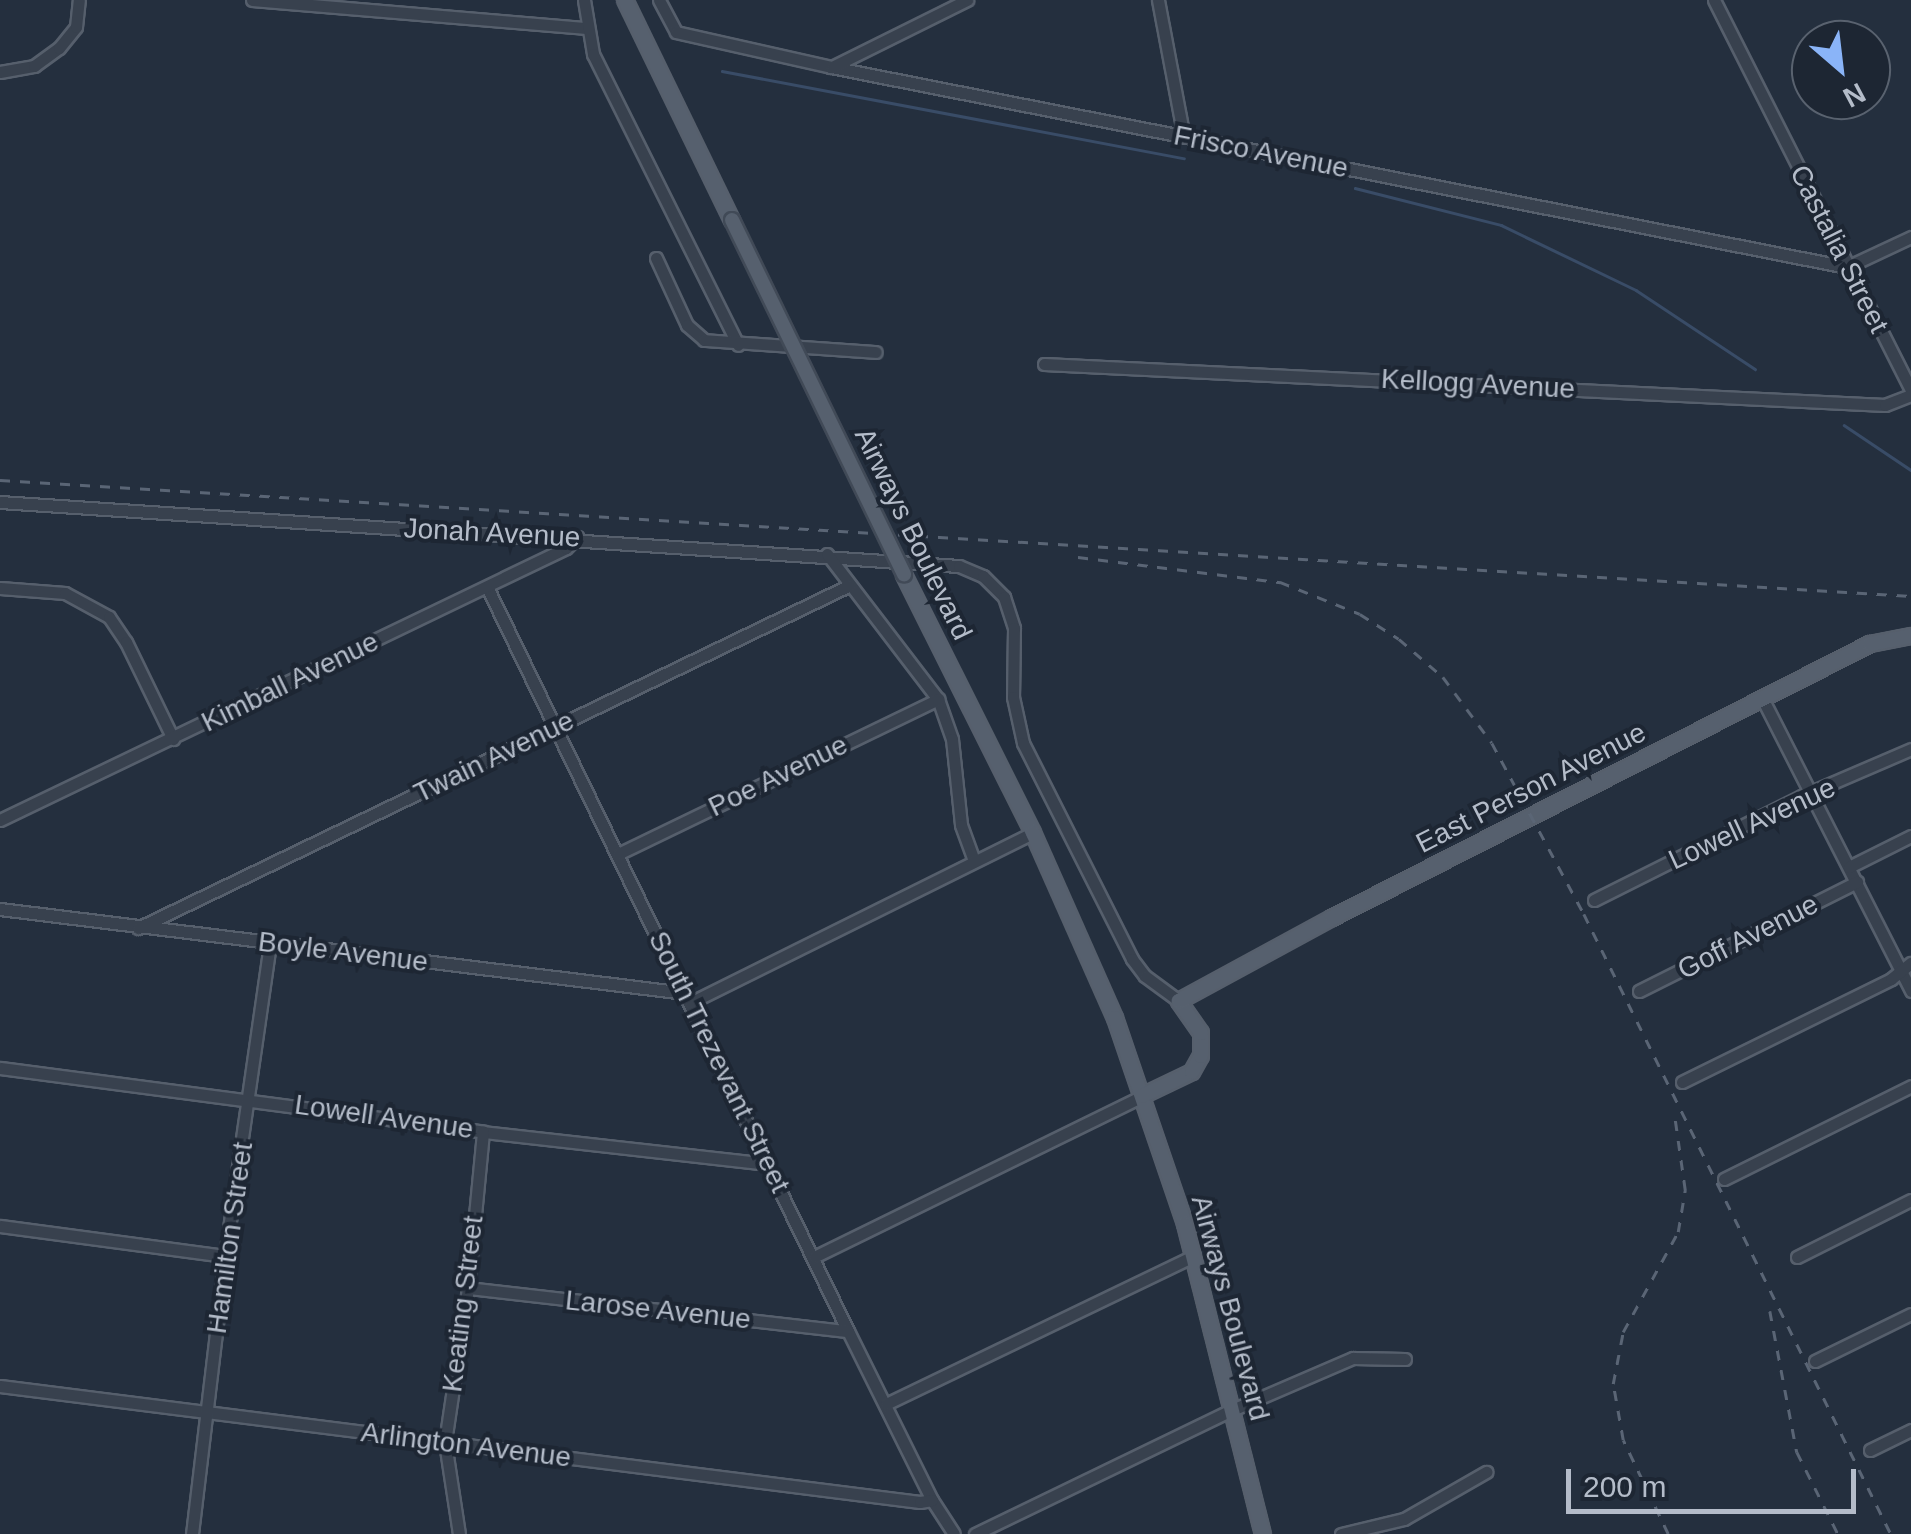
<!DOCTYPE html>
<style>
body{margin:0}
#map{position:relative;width:1911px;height:1534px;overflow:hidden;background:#242f3e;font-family:Arial,sans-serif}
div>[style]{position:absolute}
.stream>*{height:2.5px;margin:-1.25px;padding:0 1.25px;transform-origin:1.25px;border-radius:1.25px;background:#394c67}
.roads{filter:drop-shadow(2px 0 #565f6c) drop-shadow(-2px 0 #565f6c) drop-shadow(0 2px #565f6c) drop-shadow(0 -2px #565f6c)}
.minor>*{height:11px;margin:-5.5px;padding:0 5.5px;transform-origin:5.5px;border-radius:5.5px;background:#38414e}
.major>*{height:14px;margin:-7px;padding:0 7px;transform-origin:7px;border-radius:7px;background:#56606e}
.rail>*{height:2.5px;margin-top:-1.25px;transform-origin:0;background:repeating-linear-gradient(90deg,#5a6575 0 10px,transparent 0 20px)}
.bridges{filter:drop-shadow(2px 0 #414a57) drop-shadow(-2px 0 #414a57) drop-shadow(0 2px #414a57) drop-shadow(0 -2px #414a57)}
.major-bridge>*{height:14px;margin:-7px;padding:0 7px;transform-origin:7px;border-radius:7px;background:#56606e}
span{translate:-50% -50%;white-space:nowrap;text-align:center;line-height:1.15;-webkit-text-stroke:8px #1d2633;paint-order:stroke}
.street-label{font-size:28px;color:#b4bcc9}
.north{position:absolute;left:1791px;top:20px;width:100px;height:100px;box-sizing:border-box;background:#1d2633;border:2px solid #59626f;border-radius:50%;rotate:152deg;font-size:28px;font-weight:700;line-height:40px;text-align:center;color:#b4bcc9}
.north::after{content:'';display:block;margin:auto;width:35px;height:45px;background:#8ab4f8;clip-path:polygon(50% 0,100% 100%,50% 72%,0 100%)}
.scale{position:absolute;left:1566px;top:1469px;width:290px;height:45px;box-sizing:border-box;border:5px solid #b4bcc9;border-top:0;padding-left:12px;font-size:30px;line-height:35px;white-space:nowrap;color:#b4bcc9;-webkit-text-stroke:8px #1d2633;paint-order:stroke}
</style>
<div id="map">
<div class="stream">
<i style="left:722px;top:71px;width:470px;rotate:10.7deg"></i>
<i style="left:1355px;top:188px;width:151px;rotate:14.2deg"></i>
<i style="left:1501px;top:225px;width:150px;rotate:25.7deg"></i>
<i style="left:1636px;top:290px;width:143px;rotate:33.6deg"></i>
<i style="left:1844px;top:425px;width:81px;rotate:33.9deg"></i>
</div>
<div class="roads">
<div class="minor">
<i style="left:252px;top:0;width:336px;rotate:4.8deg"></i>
<i style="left:584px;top:0;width:55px;rotate:80.5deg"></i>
<i style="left:593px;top:54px;width:325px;rotate:63.5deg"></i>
<i style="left:659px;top:0;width:36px;rotate:62deg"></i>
<i style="left:676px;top:32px;width:159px;rotate:12.7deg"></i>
<i style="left:831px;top:67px;width:1035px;rotate:11.14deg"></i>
<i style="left:1847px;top:267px;width:71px;rotate:-25.1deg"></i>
<i style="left:1158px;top:0;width:139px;rotate:79.3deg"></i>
<i style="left:1714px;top:0;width:437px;rotate:63.2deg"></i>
<i style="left:832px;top:67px;width:151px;rotate:-26.4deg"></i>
<i style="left:0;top:72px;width:35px;rotate:-10deg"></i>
<i style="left:34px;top:66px;width:31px;rotate:-36deg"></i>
<i style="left:59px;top:48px;width:27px;rotate:-51deg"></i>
<i style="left:76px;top:27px;width:27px;rotate:-84deg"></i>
<i style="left:656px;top:258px;width:74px;rotate:65.2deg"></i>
<i style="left:687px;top:325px;width:23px;rotate:41deg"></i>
<i style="left:704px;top:340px;width:172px;rotate:4deg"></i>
<i style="left:1044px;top:364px;width:842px;rotate:2.79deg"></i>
<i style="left:1885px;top:405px;width:28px;rotate:-21deg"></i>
<i style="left:0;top:502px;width:961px;rotate:3.82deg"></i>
<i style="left:959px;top:566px;width:26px;rotate:23deg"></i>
<i style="left:983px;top:576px;width:30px;rotate:45deg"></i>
<i style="left:1004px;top:597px;width:33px;rotate:72deg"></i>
<i style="left:1014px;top:628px;width:69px;rotate:90.8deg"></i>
<i style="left:1013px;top:697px;width:47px;rotate:77.7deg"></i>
<i style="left:1023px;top:743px;width:242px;rotate:63.2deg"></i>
<i style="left:1132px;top:959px;width:21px;rotate:53deg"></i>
<i style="left:1145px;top:976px;width:42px;rotate:36.3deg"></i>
<i style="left:827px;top:554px;width:183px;rotate:52.6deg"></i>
<i style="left:938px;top:699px;width:42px;rotate:70.7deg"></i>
<i style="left:952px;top:739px;width:86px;rotate:84deg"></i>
<i style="left:961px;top:825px;width:38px;rotate:70deg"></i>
<i style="left:487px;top:587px;width:827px;rotate:64.12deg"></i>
<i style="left:848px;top:1331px;width:189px;rotate:63.6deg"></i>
<i style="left:932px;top:1500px;width:40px;rotate:57.1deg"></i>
<i style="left:0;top:588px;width:65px;rotate:4.4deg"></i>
<i style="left:65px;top:593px;width:50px;rotate:28.6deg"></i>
<i style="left:109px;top:617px;width:30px;rotate:56deg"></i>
<i style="left:126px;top:642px;width:108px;rotate:64.1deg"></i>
<i style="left:1762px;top:698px;width:329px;rotate:63deg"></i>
<i style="left:0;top:820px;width:628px;rotate:-25.67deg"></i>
<i style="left:566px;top:548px;width:16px;rotate:-45deg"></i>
<i style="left:618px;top:854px;width:356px;rotate:-25.8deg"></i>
<i style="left:1849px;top:867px;width:69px;rotate:-26.6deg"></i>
<i style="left:1594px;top:900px;width:233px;rotate:-26.6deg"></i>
<i style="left:1802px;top:796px;width:119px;rotate:-23.3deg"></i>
<i style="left:0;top:909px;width:690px;rotate:6.99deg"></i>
<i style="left:138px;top:928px;width:790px;rotate:-25.72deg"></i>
<i style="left:1639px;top:991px;width:244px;rotate:-26.6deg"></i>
<i style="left:690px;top:1003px;width:383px;rotate:-26.4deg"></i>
<i style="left:0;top:1068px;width:487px;rotate:7.5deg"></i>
<i style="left:483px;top:1132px;width:286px;rotate:6.4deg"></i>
<i style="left:1682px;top:1082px;width:233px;rotate:-26.2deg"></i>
<i style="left:1891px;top:979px;width:26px;rotate:-39deg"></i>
<i style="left:1724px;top:1179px;width:209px;rotate:-26.4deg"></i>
<i style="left:0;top:1226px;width:227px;rotate:7.6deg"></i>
<i style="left:814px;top:1257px;width:365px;rotate:-26.1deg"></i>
<i style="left:1797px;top:1257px;width:127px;rotate:-26.6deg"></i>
<i style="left:468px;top:1288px;width:382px;rotate:6.5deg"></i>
<i style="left:1815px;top:1361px;width:107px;rotate:-26.1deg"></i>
<i style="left:0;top:1386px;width:927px;rotate:7.19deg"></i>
<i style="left:920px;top:1502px;width:12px;rotate:-9deg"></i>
<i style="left:886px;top:1404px;width:341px;rotate:-25.7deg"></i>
<i style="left:1870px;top:1450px;width:46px;rotate:-26deg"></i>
<i style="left:192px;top:1534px;width:280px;rotate:-83.2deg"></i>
<i style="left:225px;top:1256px;width:316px;rotate:-81.8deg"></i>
<i style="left:459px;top:1534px;width:93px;rotate:-98.7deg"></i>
<i style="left:445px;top:1442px;width:156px;rotate:-81.5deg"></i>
<i style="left:468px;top:1288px;width:157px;rotate:-84.5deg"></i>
<i style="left:975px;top:1534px;width:285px;rotate:-25.8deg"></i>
<i style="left:1232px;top:1410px;width:132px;rotate:-23.3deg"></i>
<i style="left:1353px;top:1358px;width:52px;rotate:1.1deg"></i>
<i style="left:1341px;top:1534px;width:65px;rotate:-13.4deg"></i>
<i style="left:1404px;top:1519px;width:95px;rotate:-29.8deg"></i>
</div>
<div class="major">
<i style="left:625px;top:0;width:245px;rotate:64.1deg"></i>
<i style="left:904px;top:575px;width:288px;rotate:63.4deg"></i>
<i style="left:1033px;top:833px;width:202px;rotate:66.1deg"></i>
<i style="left:1115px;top:1018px;width:218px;rotate:71.2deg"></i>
<i style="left:1185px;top:1224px;width:320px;rotate:75.9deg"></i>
<i style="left:1142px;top:1096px;width:55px;rotate:-25.6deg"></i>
<i style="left:1192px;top:1072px;width:18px;rotate:-61deg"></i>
<i style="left:1201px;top:1056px;width:23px;rotate:-90deg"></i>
<i style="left:1201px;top:1033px;width:39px;rotate:-125deg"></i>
<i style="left:1179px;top:1001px;width:174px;rotate:-28.5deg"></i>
<i style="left:1332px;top:918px;width:604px;rotate:-26.99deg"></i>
<i style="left:1870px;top:644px;width:42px;rotate:-11deg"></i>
</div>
</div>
<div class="rail">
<i style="left:0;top:480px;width:1915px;rotate:3.47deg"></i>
<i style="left:1078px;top:557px;width:204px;rotate:7.1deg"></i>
<i style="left:1280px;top:582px;width:86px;rotate:21.8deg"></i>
<i style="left:1360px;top:614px;width:46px;rotate:32.7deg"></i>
<i style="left:1399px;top:639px;width:58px;rotate:40.8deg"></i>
<i style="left:1443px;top:677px;width:82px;rotate:53.4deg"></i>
<i style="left:1492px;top:743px;width:194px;rotate:61.7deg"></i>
<i style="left:1584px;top:914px;width:692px;rotate:63.66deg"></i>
<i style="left:1770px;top:1311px;width:144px;rotate:79.2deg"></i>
<i style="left:1797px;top:1452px;width:92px;rotate:63.4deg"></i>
<i style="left:1668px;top:1534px;width:104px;rotate:-115.6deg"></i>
<i style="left:1623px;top:1440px;width:57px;rotate:-100.1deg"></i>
<i style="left:1613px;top:1384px;width:53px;rotate:-79.1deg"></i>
<i style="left:1623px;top:1332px;width:114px;rotate:-61.2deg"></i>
<i style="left:1678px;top:1232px;width:43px;rotate:-80.5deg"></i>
<i style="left:1685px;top:1190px;width:71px;rotate:-98.1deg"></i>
</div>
<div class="bridges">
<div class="major-bridge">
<i style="left:732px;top:220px;width:394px;rotate:64.1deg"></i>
</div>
</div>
<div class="street-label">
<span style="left:1261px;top:152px;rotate:11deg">Frisco Avenue</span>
<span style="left:1839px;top:249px;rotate:63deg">Castalia Street</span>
<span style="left:1478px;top:384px;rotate:3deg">Kellogg Avenue</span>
<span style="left:492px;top:533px;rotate:3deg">Jonah Avenue</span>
<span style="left:913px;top:534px;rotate:64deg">Airways Boulevard</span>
<span style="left:290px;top:682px;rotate:-26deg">Kimball Avenue</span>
<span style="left:494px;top:757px;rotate:-26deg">Twain Avenue</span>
<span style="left:778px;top:776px;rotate:-26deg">Poe Avenue</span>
<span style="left:1531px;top:788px;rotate:-27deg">East Person Avenue</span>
<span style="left:1752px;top:824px;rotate:-25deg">Lowell Avenue</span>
<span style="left:1748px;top:937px;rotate:-27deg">Goff Avenue</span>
<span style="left:343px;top:952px;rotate:7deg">Boyle Avenue</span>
<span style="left:719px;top:1062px;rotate:64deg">South Trezevant Street</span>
<span style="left:384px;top:1117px;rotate:8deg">Lowell Avenue</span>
<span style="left:230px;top:1238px;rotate:-82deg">Hamilton Street</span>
<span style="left:463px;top:1304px;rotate:-83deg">Keating Street</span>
<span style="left:1230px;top:1308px;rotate:75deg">Airways Boulevard</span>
<span style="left:658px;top:1310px;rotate:6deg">Larose Avenue</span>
<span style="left:466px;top:1445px;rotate:7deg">Arlington Avenue</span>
</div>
<div class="north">N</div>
<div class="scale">200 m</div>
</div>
